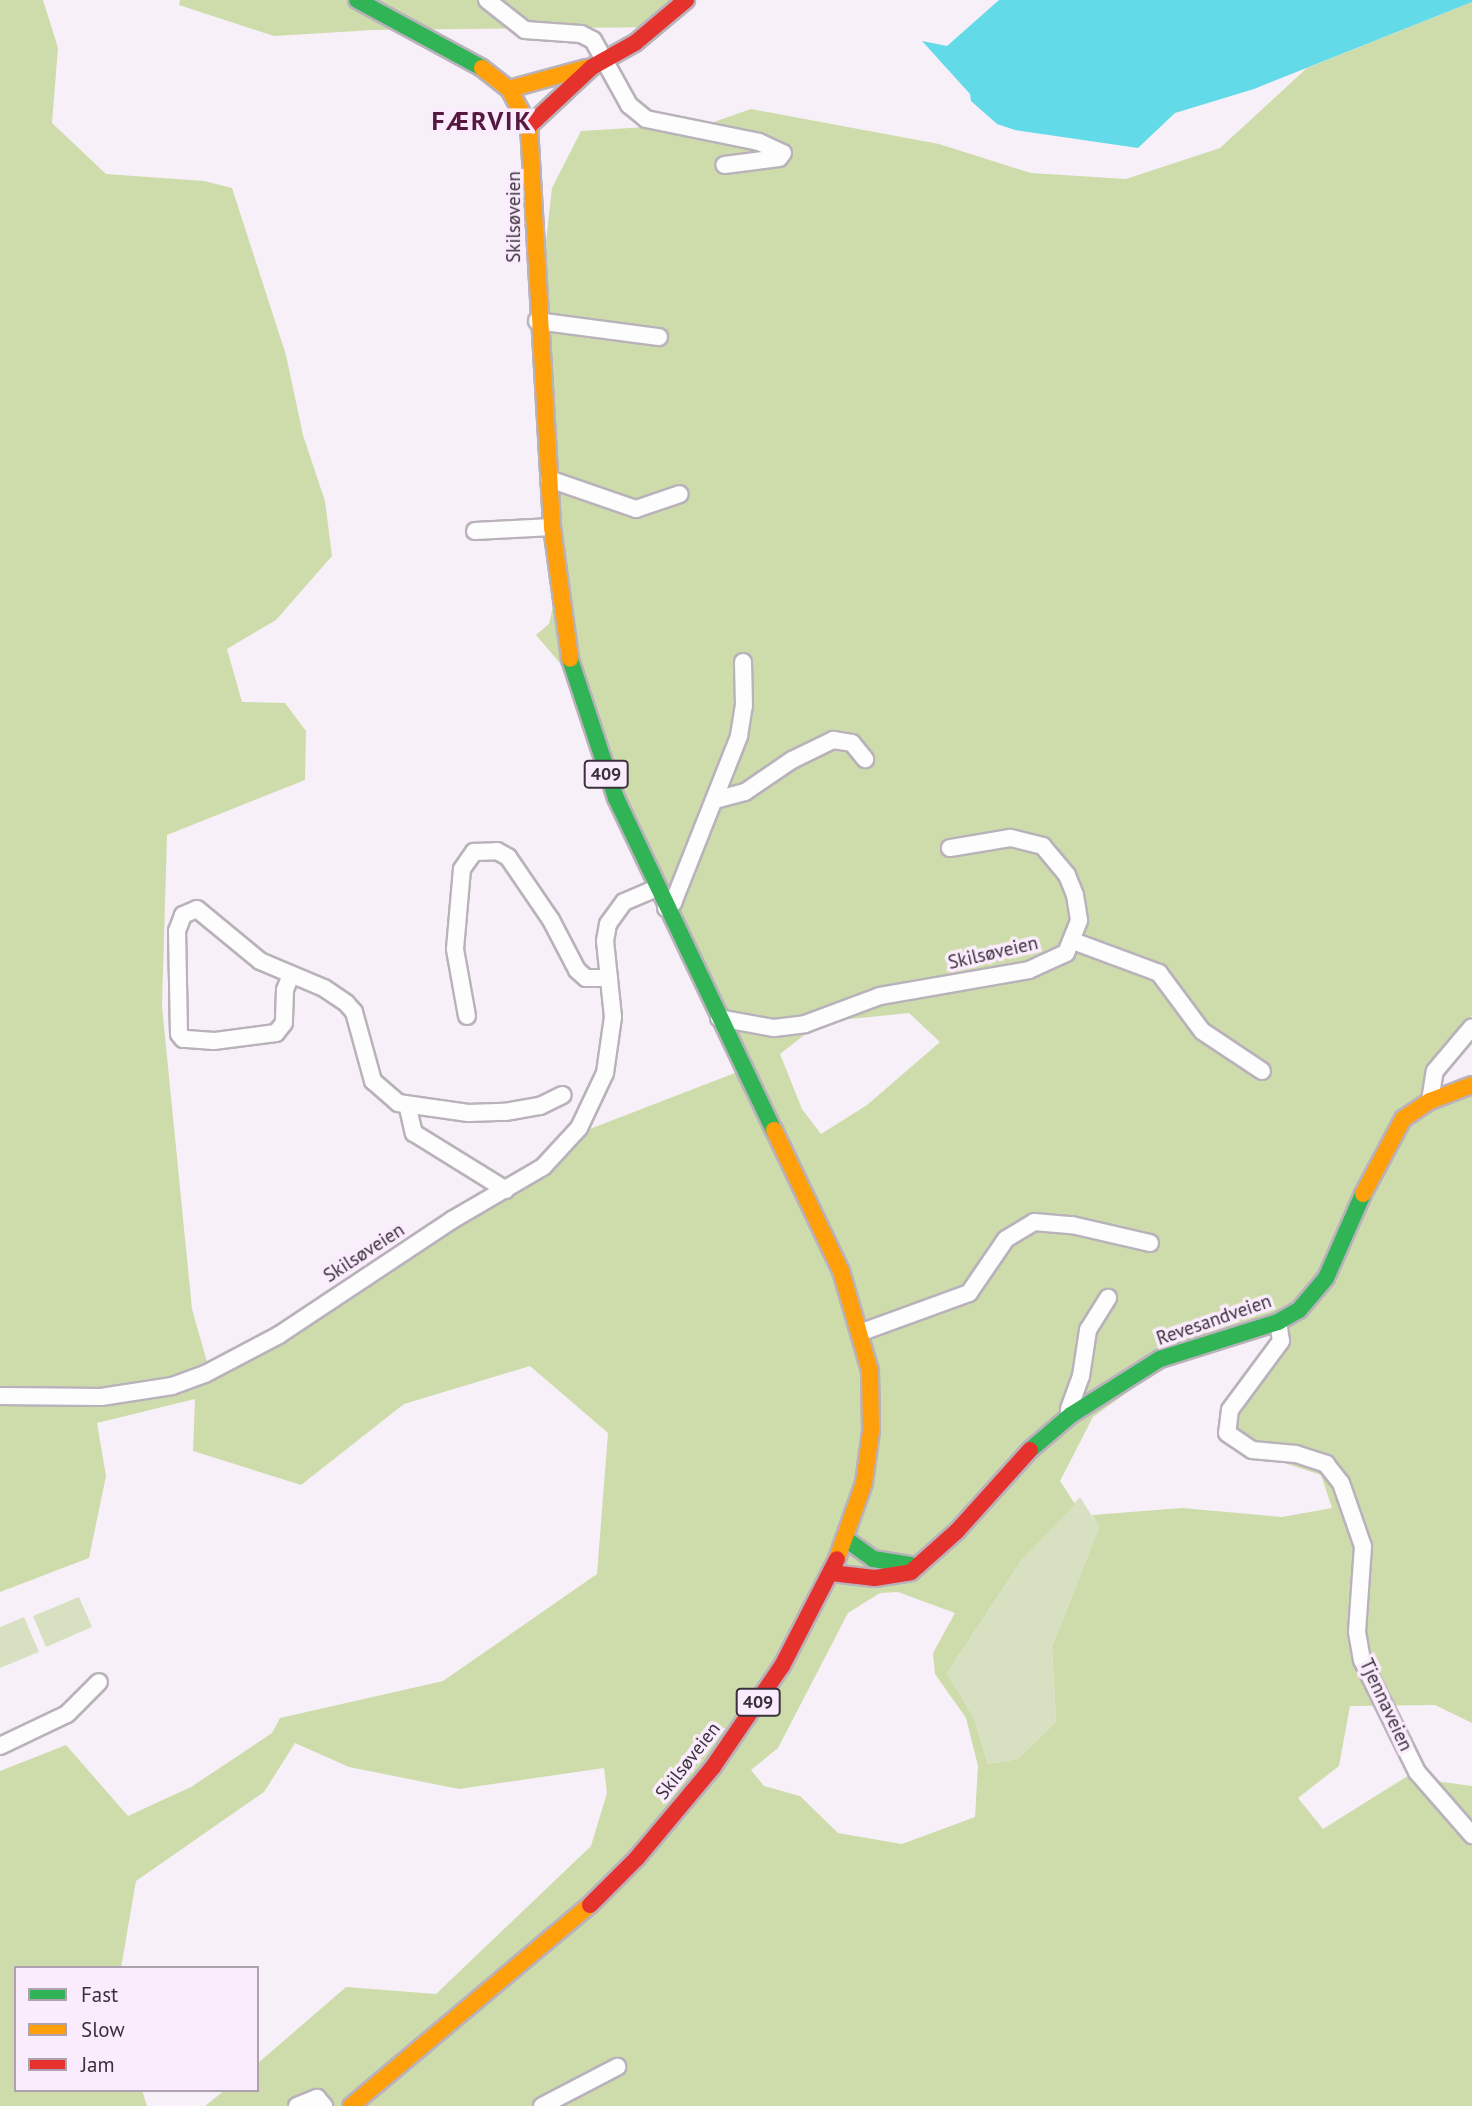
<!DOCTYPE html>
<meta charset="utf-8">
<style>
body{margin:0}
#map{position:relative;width:1472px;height:2106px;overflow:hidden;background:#f8f0f9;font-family:"PT Sans",sans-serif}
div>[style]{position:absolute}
.green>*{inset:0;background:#d7e1c1}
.forest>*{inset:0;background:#cedcab}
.water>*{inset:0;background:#62dae7}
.roads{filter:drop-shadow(2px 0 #bab2bb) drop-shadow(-2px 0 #bab2bb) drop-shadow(0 2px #bab2bb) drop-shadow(0 -2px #bab2bb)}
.street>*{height:16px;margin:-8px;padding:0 8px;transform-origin:8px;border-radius:8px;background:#fefdfe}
.fast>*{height:16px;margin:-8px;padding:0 8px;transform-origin:8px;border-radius:8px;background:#30b455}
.slow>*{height:16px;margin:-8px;padding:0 8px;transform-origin:8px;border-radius:8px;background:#ff9f0a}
.jam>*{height:16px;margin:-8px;padding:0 8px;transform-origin:8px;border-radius:8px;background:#e5322d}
span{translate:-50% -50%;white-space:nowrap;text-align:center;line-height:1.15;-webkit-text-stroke:7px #fbecfd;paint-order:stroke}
.shield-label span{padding:2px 5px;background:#fbecfd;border:2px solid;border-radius:5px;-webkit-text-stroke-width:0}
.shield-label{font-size:18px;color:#3b313c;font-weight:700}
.street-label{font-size:19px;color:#3b313c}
.district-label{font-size:26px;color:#551940;font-weight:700;letter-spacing:2px}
.legend{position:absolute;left:14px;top:1966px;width:245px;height:126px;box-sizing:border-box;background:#fbecfd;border:2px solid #aea1b0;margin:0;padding:9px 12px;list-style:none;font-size:21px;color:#3b313c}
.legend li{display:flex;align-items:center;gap:14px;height:35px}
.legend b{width:35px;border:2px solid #aea1b0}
</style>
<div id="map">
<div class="green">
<i style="clip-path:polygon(1080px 1497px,1099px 1527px,1052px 1647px,1056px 1722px,1018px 1759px,988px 1764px,974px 1718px,947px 1673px,1021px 1561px)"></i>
<i style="clip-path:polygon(79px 1597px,92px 1627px,46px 1647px,33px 1616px)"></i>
<i style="clip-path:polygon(24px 1617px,39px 1652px,0 1668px,0 1627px)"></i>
</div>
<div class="forest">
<i style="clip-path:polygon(evenodd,0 0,43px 0,58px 48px,52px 123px,106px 174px,204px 181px,232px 188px,286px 355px,303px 435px,325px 501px,332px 556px,276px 620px,227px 649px,242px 702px,285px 703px,306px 731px,305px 780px,167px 835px,162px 1006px,192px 1309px,211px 1376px,512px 1187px,582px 1132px,740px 1071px,570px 675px,536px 635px,549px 624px,559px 579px,541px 286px,552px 188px,581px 131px,711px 123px,751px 109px,939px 144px,1031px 173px,1126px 179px,1220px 148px,1307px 68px,1472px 2px,1472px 1015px,1447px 1046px,1427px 1088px,1472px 1083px,1472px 1723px,1435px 1705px,1350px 1706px,1339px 1766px,1298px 1798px,1323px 1829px,1406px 1777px,1472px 1786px,1472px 2106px,205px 2106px,225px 2090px,257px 2090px,257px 2064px,346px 1987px,436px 1994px,591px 1846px,607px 1793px,604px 1768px,459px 1789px,349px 1767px,295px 1743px,264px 1792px,136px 1881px,121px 1968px,16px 1968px,16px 2090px,142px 2090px,147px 2106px,0 2106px,0 1771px,66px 1745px,128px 1816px,191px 1787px,272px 1733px,280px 1718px,443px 1681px,597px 1574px,608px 1433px,530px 1366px,404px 1404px,301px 1485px,193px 1451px,195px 1399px,97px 1423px,106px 1476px,89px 1558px,0 1592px,0 0,909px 1013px,940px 1042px,867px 1105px,821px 1134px,802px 1109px,780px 1054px,821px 1022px,909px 1013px,0 0,1272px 1335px,1226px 1416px,1226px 1444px,1321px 1475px,1332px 1508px,1282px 1517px,1182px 1508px,1092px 1515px,1099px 1527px,1052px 1647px,1056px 1722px,1018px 1759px,988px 1764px,974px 1718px,947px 1673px,1021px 1561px,1075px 1504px,1060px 1481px,1093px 1417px,1172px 1360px,1272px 1335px,0 0,898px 1592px,955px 1613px,933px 1653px,935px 1674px,966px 1718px,978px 1766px,975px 1817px,902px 1844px,838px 1833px,800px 1796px,764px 1786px,751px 1770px,778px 1748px,848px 1613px,880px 1593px,898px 1592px)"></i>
<i style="clip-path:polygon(180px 0,691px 0,665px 27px,374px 30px,274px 36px,179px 5px)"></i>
</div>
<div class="water">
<i style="clip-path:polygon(999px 0,1472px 0,1472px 2px,1254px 89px,1175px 113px,1138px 148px,1015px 130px,997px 124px,971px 101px,970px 94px,922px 41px,947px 46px)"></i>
</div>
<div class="roads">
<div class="street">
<i style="left:487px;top:0;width:48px;rotate:38.3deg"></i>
<i style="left:525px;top:30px;width:56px;rotate:4.1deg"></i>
<i style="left:581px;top:34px;width:13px;rotate:27deg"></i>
<i style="left:593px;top:40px;width:74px;rotate:61deg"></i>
<i style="left:629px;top:105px;width:22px;rotate:39deg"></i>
<i style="left:646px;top:119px;width:115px;rotate:11.5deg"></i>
<i style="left:759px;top:142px;width:26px;rotate:25deg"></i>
<i style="left:783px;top:153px;width:6px;rotate:129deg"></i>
<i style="left:779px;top:158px;width:55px;rotate:172.7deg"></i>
<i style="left:537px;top:321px;width:123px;rotate:7.5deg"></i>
<i style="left:549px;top:479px;width:92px;rotate:19deg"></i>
<i style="left:636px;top:509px;width:46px;rotate:-18.8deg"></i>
<i style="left:475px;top:531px;width:77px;rotate:-3deg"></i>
<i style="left:715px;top:800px;width:31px;rotate:-15deg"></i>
<i style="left:745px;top:792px;width:57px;rotate:-34.2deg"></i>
<i style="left:792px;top:760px;width:46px;rotate:-26deg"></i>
<i style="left:833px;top:740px;width:19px;rotate:9deg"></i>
<i style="left:852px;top:743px;width:21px;rotate:51deg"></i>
<i style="left:666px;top:908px;width:9px;rotate:-36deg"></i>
<i style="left:673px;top:903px;width:180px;rotate:-68.4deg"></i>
<i style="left:739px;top:736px;width:30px;rotate:-81deg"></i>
<i style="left:744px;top:706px;width:44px;rotate:-91.3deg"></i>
<i style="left:1073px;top:941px;width:92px;rotate:20.4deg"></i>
<i style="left:1159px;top:973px;width:72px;rotate:53.4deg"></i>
<i style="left:1202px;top:1031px;width:72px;rotate:33.7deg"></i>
<i style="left:291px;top:975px;width:16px;rotate:112deg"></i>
<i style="left:285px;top:990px;width:33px;rotate:92deg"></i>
<i style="left:284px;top:1023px;width:13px;rotate:129deg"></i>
<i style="left:276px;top:1033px;width:63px;rotate:172.6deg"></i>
<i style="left:214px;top:1041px;width:31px;rotate:-176deg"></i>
<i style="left:183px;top:1039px;width:6px;rotate:-129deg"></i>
<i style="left:179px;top:1034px;width:103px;rotate:-91.1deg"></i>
<i style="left:177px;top:931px;width:17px;rotate:-69deg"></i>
<i style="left:183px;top:915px;width:15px;rotate:-23deg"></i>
<i style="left:197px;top:909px;width:82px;rotate:39.5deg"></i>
<i style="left:260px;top:961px;width:69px;rotate:22.9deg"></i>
<i style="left:324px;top:988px;width:27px;rotate:34deg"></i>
<i style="left:346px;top:1003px;width:12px;rotate:48deg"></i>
<i style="left:354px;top:1012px;width:72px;rotate:74.6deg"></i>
<i style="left:373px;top:1081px;width:33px;rotate:41deg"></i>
<i style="left:398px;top:1103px;width:71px;rotate:8.1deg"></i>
<i style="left:468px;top:1113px;width:37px;rotate:-2deg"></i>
<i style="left:505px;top:1112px;width:36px;rotate:-10deg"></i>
<i style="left:540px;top:1106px;width:25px;rotate:-26deg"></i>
<i style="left:467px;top:1016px;width:68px;rotate:-100.2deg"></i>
<i style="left:455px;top:949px;width:80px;rotate:-85deg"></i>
<i style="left:462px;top:869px;width:21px;rotate:-55deg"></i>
<i style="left:474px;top:852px;width:23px;rotate:-2deg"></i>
<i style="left:497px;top:851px;width:13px;rotate:29deg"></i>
<i style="left:508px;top:857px;width:76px;rotate:55.7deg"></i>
<i style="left:551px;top:920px;width:56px;rotate:62.5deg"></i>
<i style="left:577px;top:970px;width:12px;rotate:42deg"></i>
<i style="left:586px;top:978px;width:23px"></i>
<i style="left:719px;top:1018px;width:56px;rotate:10.3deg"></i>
<i style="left:774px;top:1028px;width:31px;rotate:-7deg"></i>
<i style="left:805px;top:1024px;width:80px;rotate:-20.5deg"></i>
<i style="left:880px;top:996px;width:151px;rotate:-9.9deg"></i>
<i style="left:1029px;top:970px;width:41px;rotate:-24.7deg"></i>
<i style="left:1066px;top:953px;width:35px;rotate:-68deg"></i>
<i style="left:1079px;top:920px;width:25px;rotate:-99deg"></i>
<i style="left:1075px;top:895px;width:22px;rotate:-112deg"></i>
<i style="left:1067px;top:875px;width:38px;rotate:-130deg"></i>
<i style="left:1043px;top:846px;width:34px;rotate:-166deg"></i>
<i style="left:1010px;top:838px;width:61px;rotate:170.5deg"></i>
<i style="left:1430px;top:1101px;width:30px;rotate:-81deg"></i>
<i style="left:1435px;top:1071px;width:57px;rotate:-49.9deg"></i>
<i style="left:408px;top:1108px;width:26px;rotate:77deg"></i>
<i style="left:414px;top:1133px;width:108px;rotate:31.8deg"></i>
<i style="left:1278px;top:1322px;width:19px;rotate:81deg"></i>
<i style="left:1281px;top:1341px;width:86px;rotate:126.5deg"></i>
<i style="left:1230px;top:1410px;width:23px;rotate:97deg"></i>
<i style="left:1227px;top:1433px;width:30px;rotate:34deg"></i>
<i style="left:1252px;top:1450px;width:44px;rotate:5.2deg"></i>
<i style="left:1296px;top:1454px;width:32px;rotate:18deg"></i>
<i style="left:1326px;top:1464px;width:24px;rotate:52deg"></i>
<i style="left:1341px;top:1483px;width:67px;rotate:70.8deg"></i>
<i style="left:1363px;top:1546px;width:86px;rotate:94deg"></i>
<i style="left:1357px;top:1632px;width:28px;rotate:80deg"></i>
<i style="left:1362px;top:1660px;width:125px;rotate:63.8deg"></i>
<i style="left:1417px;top:1772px;width:84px;rotate:48.9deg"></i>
<i style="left:862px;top:1332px;width:114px;rotate:-20deg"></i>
<i style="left:969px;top:1293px;width:65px;rotate:-55.6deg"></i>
<i style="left:1006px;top:1239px;width:33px;rotate:-31deg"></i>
<i style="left:1034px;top:1222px;width:38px;rotate:5deg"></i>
<i style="left:1072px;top:1225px;width:80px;rotate:13deg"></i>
<i style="left:0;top:1396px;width:101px;rotate:0.6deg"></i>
<i style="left:101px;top:1397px;width:72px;rotate:-8.8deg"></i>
<i style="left:172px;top:1386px;width:35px;rotate:-20deg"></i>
<i style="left:205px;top:1374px;width:84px;rotate:-27.8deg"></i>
<i style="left:279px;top:1335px;width:208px;rotate:-33.6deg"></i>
<i style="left:452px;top:1220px;width:105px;rotate:-30.2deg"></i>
<i style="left:543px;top:1167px;width:53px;rotate:-47.3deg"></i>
<i style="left:579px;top:1128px;width:61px;rotate:-64.7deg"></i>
<i style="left:605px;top:1073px;width:57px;rotate:-81.9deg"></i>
<i style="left:613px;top:1017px;width:76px;rotate:-96deg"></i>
<i style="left:605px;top:941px;width:17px;rotate:-80deg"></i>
<i style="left:608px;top:924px;width:27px;rotate:-54deg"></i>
<i style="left:624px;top:902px;width:36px;rotate:-23deg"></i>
<i style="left:1071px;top:1415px;width:6px;rotate:-108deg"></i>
<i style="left:1069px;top:1409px;width:35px;rotate:-70deg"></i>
<i style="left:1081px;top:1376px;width:47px;rotate:-81.3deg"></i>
<i style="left:1088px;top:1330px;width:38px;rotate:-58deg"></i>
<i style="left:0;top:1746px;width:74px;rotate:-25.5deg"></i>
<i style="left:67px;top:1714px;width:45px;rotate:-45deg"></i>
<i style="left:297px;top:2106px;width:22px;rotate:-22deg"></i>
<i style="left:317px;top:2098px;width:11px;rotate:49deg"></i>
<i style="left:542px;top:2106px;width:85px;rotate:-27.5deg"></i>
</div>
<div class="fast">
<i style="left:357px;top:0;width:142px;rotate:28.5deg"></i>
<i style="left:570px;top:659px;width:146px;rotate:71.7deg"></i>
<i style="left:616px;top:798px;width:368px;rotate:64.6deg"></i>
<i style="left:1030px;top:1450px;width:54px;rotate:-40.5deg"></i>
<i style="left:1071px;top:1415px;width:105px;rotate:-32.2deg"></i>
<i style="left:1160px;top:1359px;width:124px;rotate:-17.4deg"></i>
<i style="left:1278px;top:1322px;width:24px;rotate:-30deg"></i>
<i style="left:1299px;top:1310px;width:42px;rotate:-49.8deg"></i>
<i style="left:1326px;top:1278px;width:92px;rotate:-66.2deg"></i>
<i style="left:847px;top:1540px;width:32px;rotate:36deg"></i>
<i style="left:873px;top:1559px;width:38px;rotate:9deg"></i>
</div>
<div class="slow">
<i style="left:482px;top:68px;width:34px;rotate:38deg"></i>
<i style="left:509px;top:89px;width:42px;rotate:61.6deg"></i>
<i style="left:529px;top:126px;width:402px;rotate:86.7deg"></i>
<i style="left:552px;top:527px;width:133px;rotate:82.2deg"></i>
<i style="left:509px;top:89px;width:80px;rotate:-15.3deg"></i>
<i style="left:774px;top:1130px;width:156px;rotate:64.6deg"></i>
<i style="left:841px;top:1271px;width:104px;rotate:73.8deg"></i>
<i style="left:870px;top:1371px;width:60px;rotate:89deg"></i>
<i style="left:871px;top:1431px;width:52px;rotate:97.7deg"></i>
<i style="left:864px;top:1483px;width:81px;rotate:109.6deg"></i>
<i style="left:1363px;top:1194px;width:85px;rotate:-61.9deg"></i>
<i style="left:1403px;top:1119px;width:32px;rotate:-34deg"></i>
<i style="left:1430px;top:1101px;width:45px;rotate:-20.9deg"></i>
<i style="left:351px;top:2106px;width:312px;rotate:-40.1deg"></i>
</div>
<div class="jam">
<i style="left:529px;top:126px;width:86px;rotate:-43.1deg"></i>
<i style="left:592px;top:67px;width:49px;rotate:-29.2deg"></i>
<i style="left:635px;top:43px;width:67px;rotate:-40.1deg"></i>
<i style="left:831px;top:1573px;width:44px;rotate:6.5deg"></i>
<i style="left:875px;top:1578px;width:36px;rotate:-9deg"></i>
<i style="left:911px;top:1572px;width:62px;rotate:-41.7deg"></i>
<i style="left:957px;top:1531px;width:109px;rotate:-48deg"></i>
<i style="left:590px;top:1905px;width:66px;rotate:-45deg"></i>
<i style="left:637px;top:1858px;width:119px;rotate:-50.1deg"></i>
<i style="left:713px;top:1767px;width:122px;rotate:-55.7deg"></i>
<i style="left:782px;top:1666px;width:120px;rotate:-62.8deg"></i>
</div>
</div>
<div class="shield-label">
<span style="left:606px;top:774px">409</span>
<span style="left:758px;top:1702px">409</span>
</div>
<div class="street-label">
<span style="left:514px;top:217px;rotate:-90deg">Skilsøveien</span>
<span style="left:993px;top:953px;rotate:-13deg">Skilsøveien</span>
<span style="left:364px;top:1253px;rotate:-33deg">Skilsøveien</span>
<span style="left:1214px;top:1320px;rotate:-19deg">Revesandveien</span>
<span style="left:1386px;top:1705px;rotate:65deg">Tjennaveien</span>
<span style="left:688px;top:1761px;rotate:-52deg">Skilsøveien</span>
</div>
<div class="district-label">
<span style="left:482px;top:121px">FÆRVIK</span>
</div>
<ul class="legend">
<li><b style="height:9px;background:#30b455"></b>Fast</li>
<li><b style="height:9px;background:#ff9f0a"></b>Slow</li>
<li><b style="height:9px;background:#e5322d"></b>Jam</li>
</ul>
</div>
